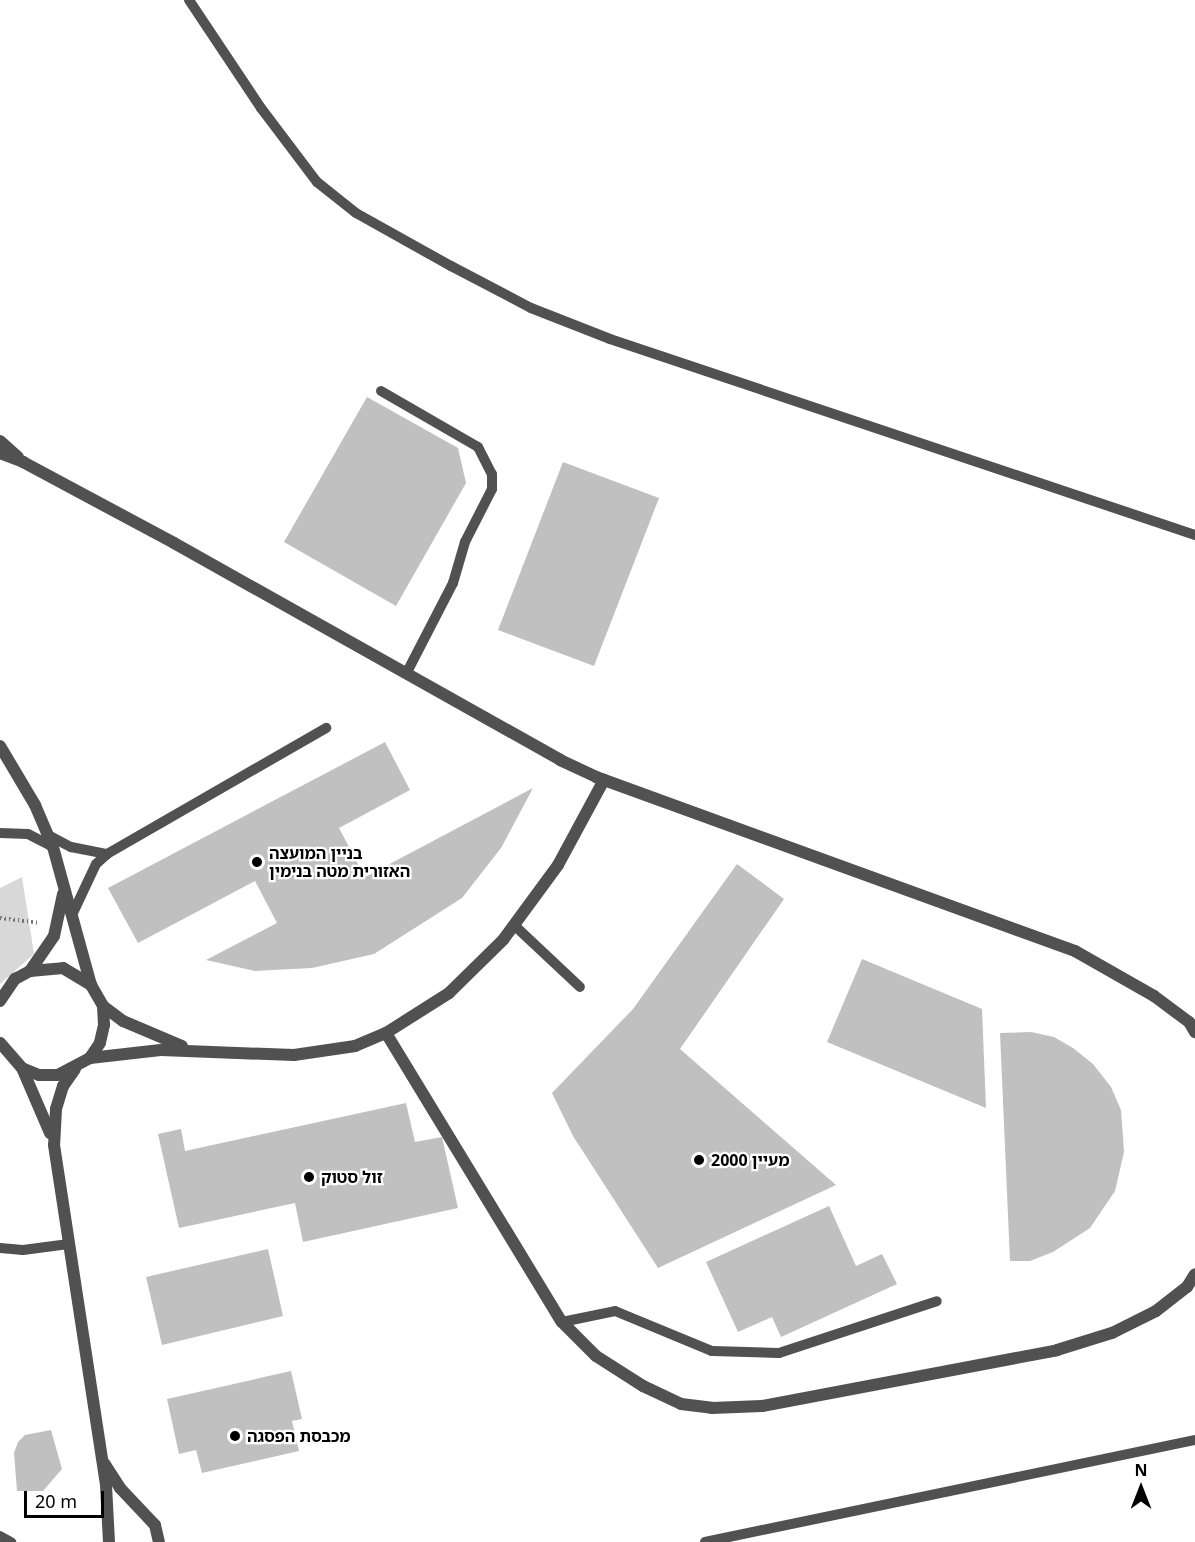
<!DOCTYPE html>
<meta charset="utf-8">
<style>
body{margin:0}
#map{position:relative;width:1195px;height:1542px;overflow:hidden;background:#fff;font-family:"Noto Sans","Noto Sans Hebrew",sans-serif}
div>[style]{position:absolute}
.green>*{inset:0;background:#d8d8d8}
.building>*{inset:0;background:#c0c0c0}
.path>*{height:4px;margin-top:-2px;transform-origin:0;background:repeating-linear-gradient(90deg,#737373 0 1.5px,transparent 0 4.5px)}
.lane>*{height:10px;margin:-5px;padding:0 5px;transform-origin:5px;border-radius:5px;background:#515151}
.street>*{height:12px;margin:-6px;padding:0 6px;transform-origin:6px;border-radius:6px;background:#515151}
.dots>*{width:16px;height:16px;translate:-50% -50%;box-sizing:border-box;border:3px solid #fff;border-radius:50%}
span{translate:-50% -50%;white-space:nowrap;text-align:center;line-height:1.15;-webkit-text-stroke:4.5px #fff;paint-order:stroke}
.poi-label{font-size:16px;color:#000;font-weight:700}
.left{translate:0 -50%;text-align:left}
.north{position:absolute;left:1111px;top:1458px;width:60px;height:60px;-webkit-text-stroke:4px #fff;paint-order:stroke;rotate:0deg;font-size:16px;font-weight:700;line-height:24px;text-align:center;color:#000}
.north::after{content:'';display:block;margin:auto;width:21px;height:27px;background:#000;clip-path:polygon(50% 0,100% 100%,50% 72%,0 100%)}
.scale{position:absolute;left:24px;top:1491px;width:80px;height:27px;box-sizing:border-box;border:3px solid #000;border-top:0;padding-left:8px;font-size:18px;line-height:21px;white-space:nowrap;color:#000;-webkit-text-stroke:4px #fff;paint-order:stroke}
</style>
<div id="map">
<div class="green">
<i style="clip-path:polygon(22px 877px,34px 954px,0 984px,0 888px)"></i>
</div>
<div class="building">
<i style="clip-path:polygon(367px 397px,458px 448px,466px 483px,396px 606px,284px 542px)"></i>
<i style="clip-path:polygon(563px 462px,659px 498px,594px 666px,498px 630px)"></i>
<i style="clip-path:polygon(385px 742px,410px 790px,339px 828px,365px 877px,533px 788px,501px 848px,462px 898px,374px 954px,312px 968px,255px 971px,206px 960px,277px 923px,255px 881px,138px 943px,108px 888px)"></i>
<i style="clip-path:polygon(737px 864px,784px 899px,680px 1049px,836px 1185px,658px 1268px,573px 1136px,552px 1093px,633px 1009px)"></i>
<i style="clip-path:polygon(862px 959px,982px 1009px,986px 1108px,827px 1042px)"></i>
<i style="clip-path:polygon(1031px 1032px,1054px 1037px,1073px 1048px,1093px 1064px,1111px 1087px,1121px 1110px,1124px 1152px,1115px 1191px,1090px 1228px,1053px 1252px,1030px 1261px,1010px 1261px,1000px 1033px)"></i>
<i style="clip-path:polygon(406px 1103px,415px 1142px,442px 1137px,458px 1208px,303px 1242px,295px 1203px,179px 1228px,158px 1134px,181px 1129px,185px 1151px)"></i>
<i style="clip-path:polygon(829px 1206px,856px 1266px,882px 1254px,897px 1284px,781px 1337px,772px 1317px,738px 1332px,706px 1262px)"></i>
<i style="clip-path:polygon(268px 1249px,283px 1316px,162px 1345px,146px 1277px)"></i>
<i style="clip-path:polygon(291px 1371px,302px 1419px,292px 1421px,299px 1451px,202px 1473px,196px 1450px,179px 1454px,167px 1399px)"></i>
<i style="clip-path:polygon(51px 1430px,62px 1469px,43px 1491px,17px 1491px,14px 1453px,18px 1442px,25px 1435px)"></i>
</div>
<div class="path">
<i style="left:0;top:918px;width:38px;rotate:7deg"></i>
</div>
<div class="lane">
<i style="left:189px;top:0;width:130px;rotate:56.3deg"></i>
<i style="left:261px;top:108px;width:93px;rotate:52.9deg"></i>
<i style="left:317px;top:182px;width:50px;rotate:38.5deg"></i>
<i style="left:356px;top:213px;width:109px;rotate:29.2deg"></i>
<i style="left:451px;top:266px;width:90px;rotate:27.7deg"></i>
<i style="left:531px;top:308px;width:85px;rotate:21.4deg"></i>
<i style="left:610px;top:339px;width:617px;rotate:18.52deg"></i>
<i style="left:381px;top:391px;width:112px;rotate:30deg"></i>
<i style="left:478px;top:447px;width:30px;rotate:63deg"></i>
<i style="left:492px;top:474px;width:15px;rotate:90deg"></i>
<i style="left:492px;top:489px;width:59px;rotate:117deg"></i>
<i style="left:465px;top:542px;width:43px;rotate:106.3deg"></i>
<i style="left:453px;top:583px;width:102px;rotate:117.3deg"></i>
<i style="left:0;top:833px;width:28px;rotate:2deg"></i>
<i style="left:28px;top:834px;width:28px;rotate:27deg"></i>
<i style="left:48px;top:835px;width:26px;rotate:28deg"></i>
<i style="left:71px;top:847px;width:37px;rotate:11deg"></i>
<i style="left:72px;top:915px;width:56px;rotate:-64.8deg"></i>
<i style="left:96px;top:864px;width:15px;rotate:-42deg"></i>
<i style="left:107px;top:854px;width:253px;rotate:-29.9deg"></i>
<i style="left:515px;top:926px;width:89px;rotate:43.2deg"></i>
<i style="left:0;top:1248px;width:23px;rotate:5deg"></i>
<i style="left:23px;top:1250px;width:46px;rotate:-7.4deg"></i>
<i style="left:562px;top:1322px;width:54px;rotate:-11.7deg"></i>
<i style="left:615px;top:1311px;width:105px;rotate:22.4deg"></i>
<i style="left:712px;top:1351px;width:67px;rotate:1.7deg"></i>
<i style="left:779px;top:1353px;width:166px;rotate:-18.2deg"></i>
<i style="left:0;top:1536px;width:13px;rotate:29deg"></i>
<i style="left:705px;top:1542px;width:501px;rotate:-11.76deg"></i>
</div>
<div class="street">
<i style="left:0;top:441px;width:24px;rotate:42deg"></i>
<i style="left:0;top:453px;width:25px;rotate:21deg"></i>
<i style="left:23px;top:462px;width:171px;rotate:28.2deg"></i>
<i style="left:174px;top:543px;width:443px;rotate:29.3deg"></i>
<i style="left:560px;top:760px;width:40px;rotate:25deg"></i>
<i style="left:596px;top:777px;width:510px;rotate:19.96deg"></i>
<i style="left:1075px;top:951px;width:91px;rotate:29.7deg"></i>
<i style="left:1154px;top:996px;width:44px;rotate:36.6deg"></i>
<i style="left:1189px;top:1022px;width:12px;rotate:59deg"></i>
<i style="left:0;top:746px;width:69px;rotate:59.3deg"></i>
<i style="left:35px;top:805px;width:46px;rotate:66.8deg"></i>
<i style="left:53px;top:847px;width:143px;rotate:74.6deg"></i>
<i style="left:30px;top:971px;width:42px;rotate:-55.6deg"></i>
<i style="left:54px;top:936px;width:43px;rotate:-77.9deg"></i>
<i style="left:0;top:1001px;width:27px;rotate:-56deg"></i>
<i style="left:15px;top:979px;width:17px;rotate:-28deg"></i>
<i style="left:30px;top:971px;width:33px;rotate:-5deg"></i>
<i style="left:63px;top:968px;width:33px;rotate:31deg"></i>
<i style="left:91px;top:985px;width:24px;rotate:60deg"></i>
<i style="left:103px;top:1006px;width:19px;rotate:87deg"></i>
<i style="left:104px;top:1025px;width:18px;rotate:103deg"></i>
<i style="left:100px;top:1043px;width:18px;rotate:124deg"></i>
<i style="left:90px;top:1058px;width:36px;rotate:152deg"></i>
<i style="left:58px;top:1075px;width:19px;rotate:180deg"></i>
<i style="left:39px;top:1075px;width:18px;rotate:-158deg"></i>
<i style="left:22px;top:1068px;width:33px;rotate:-131deg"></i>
<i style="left:103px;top:1006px;width:25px;rotate:37deg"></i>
<i style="left:123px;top:1021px;width:64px;rotate:23deg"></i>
<i style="left:386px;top:1033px;width:338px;rotate:58.7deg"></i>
<i style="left:562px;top:1322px;width:48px;rotate:45deg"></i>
<i style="left:596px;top:1356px;width:56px;rotate:32.6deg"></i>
<i style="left:643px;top:1386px;width:42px;rotate:25.3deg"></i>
<i style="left:681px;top:1404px;width:31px;rotate:7deg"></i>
<i style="left:712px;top:1408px;width:50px;rotate:-2.3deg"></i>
<i style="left:762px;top:1406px;width:300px;rotate:-10.7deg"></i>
<i style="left:1057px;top:1350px;width:58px;rotate:-17.2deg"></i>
<i style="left:1112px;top:1333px;width:49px;rotate:-26.6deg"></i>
<i style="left:1156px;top:1311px;width:39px;rotate:-38deg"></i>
<i style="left:1187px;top:1287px;width:15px;rotate:-58deg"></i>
<i style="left:90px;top:1058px;width:71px;rotate:-6.4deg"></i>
<i style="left:161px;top:1050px;width:133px;rotate:2.2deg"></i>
<i style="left:294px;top:1055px;width:62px;rotate:-8.4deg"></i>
<i style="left:355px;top:1046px;width:34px;rotate:-23deg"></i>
<i style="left:386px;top:1033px;width:75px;rotate:-32.4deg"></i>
<i style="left:449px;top:993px;width:76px;rotate:-44.5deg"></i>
<i style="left:503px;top:940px;width:93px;rotate:-53.7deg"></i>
<i style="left:558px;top:865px;width:97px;rotate:-61.6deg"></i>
<i style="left:22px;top:1068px;width:71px;rotate:66.7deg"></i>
<i style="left:75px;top:1069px;width:21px;rotate:125deg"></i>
<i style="left:63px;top:1086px;width:24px;rotate:107deg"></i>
<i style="left:56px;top:1109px;width:36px;rotate:93deg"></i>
<i style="left:54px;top:1145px;width:344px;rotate:81.3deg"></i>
<i style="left:106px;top:1485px;width:57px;rotate:87deg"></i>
<i style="left:104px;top:1463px;width:30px;rotate:57deg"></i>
<i style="left:120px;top:1488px;width:51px;rotate:46.6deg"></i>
<i style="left:155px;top:1525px;width:17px;rotate:77deg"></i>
</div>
<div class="dots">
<i style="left:257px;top:862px;background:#000"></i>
<i style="left:699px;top:1160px;background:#000"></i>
<i style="left:309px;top:1177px;background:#000"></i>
<i style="left:235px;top:1436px;background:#000"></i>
</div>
<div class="poi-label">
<span class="left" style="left:269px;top:862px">בניין המועצה<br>האזורית מטה בנימין</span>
<span class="left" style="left:711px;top:1160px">מעיין 2000</span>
<span class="left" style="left:321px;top:1177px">זול סטוק</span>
<span class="left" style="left:247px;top:1436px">מכבסת הפסגה</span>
</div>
<div class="north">N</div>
<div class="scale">20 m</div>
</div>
